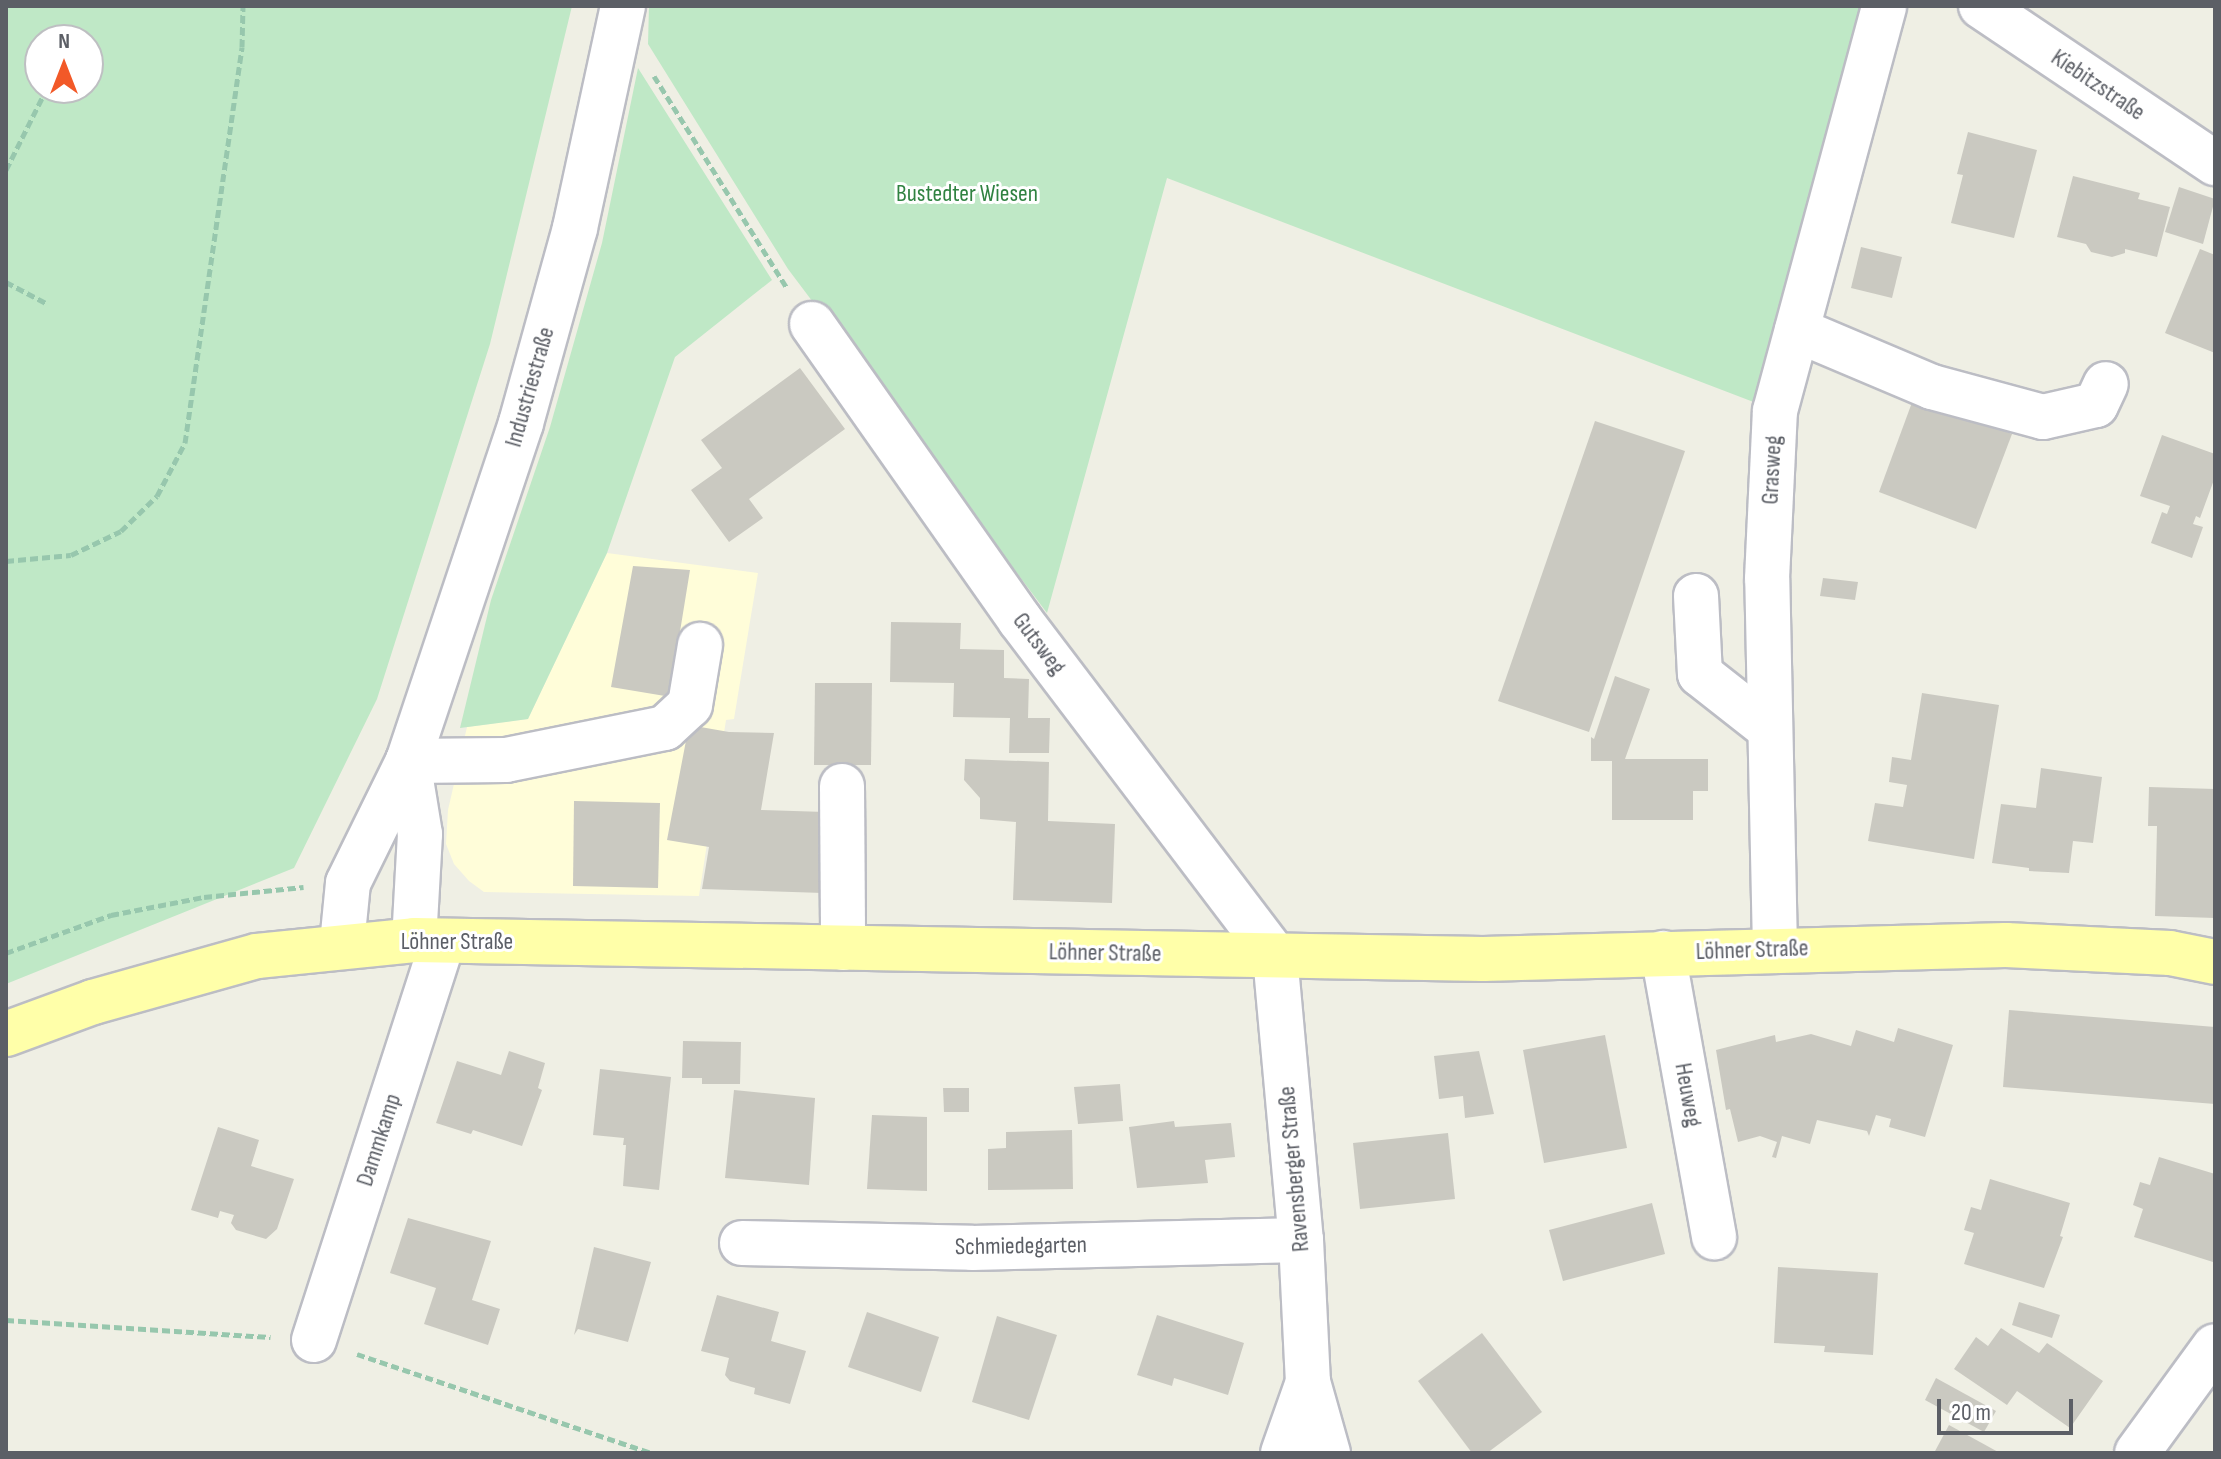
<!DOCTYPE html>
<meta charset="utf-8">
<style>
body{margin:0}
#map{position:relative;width:2221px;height:1459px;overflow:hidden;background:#efefe4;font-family:"Sofia Sans Condensed",sans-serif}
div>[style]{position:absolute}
.commercial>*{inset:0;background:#fffdd9}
.green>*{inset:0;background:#bfe8c6}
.building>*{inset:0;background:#cac9c1}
.path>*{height:5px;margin-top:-2.5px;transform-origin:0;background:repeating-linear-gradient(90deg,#97c7ad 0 8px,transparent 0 12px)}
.roads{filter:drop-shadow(2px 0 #bcbdc4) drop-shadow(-2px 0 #bcbdc4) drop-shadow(0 2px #bcbdc4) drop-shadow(0 -2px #bcbdc4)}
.minor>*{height:44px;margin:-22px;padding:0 22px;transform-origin:22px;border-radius:22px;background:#fff}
.major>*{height:44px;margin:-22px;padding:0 22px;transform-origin:22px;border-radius:22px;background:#ffffa9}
span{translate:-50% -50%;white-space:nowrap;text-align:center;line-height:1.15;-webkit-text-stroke:6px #fff;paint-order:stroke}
.street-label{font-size:24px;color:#5c5f66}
.park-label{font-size:24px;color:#308241}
.frame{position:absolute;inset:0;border:8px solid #5c5f66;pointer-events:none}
.north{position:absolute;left:24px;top:24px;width:80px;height:80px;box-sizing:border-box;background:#fff;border:2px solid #bebfc2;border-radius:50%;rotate:0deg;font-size:22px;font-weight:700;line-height:32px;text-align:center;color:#5c5f66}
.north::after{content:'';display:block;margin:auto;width:28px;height:36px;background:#f25928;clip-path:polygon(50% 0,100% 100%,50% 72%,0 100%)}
.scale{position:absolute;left:1937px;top:1399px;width:136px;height:36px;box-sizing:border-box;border:4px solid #5c5f66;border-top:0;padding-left:10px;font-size:24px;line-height:28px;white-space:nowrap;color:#5c5f66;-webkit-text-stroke:6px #fff;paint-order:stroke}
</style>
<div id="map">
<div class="commercial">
<i style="clip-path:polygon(607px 553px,758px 573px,734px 719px,726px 720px,699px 896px,484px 892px,469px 881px,454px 864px,446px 844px,448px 810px,467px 727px,528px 719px)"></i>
</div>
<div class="green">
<i style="clip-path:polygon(evenodd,6px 6px,572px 6px,490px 344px,377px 699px,294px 868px,6px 984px,6px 6px,40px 40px,88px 40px,88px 88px,40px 88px,40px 40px)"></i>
<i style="clip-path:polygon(649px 6px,1872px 6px,1764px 406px,1167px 178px,1047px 613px,788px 269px,648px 44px)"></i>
<i style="clip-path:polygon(638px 68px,772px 280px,675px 357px,607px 553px,528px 719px,460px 728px,491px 600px,550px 427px,602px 243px)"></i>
</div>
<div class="building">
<i style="clip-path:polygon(1968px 132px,2037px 150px,2014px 238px,1951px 223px,1963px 175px,1957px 174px)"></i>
<i style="clip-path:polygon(2073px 176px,2140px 193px,2138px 199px,2170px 207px,2157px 257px,2125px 249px,2125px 253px,2112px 257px,2091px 252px,2086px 244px,2057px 237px)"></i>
<i style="clip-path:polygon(2179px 187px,2215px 199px,2203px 244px,2165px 232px)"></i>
<i style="clip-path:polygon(1861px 247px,1902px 257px,1892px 298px,1851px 288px)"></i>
<i style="clip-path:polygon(2200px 249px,2215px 255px,2215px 353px,2165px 333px)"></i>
<i style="clip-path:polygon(800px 368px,845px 429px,749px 499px,763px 518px,729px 542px,691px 490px,722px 468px,701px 440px)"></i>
<i style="clip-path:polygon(1914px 397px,2012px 434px,1976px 529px,1879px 492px)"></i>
<i style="clip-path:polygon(1595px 421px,1685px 451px,1589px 732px,1498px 701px)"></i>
<i style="clip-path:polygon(2162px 435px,2215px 454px,2215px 477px,2200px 518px,2196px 516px,2193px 524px,2203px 527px,2192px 558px,2151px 543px,2162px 512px,2167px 514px,2170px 506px,2140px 496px)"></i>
<i style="clip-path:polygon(633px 566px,690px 570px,678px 644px,686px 645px,677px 698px,611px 687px)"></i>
<i style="clip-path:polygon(1823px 578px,1858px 582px,1855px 600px,1820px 596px)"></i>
<i style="clip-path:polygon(891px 622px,961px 623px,960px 649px,1004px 650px,1004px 678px,1029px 679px,1028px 718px,1050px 718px,1049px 753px,1009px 753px,1010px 718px,953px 717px,954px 683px,890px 682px)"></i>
<i style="clip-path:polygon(1615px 676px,1650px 689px,1625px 759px,1708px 759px,1708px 791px,1693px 791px,1693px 820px,1612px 820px,1612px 761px,1591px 761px,1591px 737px,1594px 739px)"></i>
<i style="clip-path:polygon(815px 683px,872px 683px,871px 765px,814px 765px)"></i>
<i style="clip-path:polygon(1922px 693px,1999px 705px,1974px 859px,1868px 841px,1875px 803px,1903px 807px,1907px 785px,1889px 782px,1892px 757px,1911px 760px)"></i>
<i style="clip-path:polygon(689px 725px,729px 732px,774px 733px,761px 810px,825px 812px,823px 893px,702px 889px,709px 847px,667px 840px)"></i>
<i style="clip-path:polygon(965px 759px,1049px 762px,1048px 821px,1115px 824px,1112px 903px,1013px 900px,1016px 822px,980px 819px,980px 798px,964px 780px)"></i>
<i style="clip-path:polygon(2041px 768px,2102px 777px,2093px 843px,2073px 841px,2069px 873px,2029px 871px,2029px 868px,1992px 863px,2001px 804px,2036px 808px)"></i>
<i style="clip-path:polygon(2149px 787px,2215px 789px,2215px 918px,2155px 916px,2157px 826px,2148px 826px)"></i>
<i style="clip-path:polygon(574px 801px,660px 803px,658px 888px,573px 886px)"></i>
<i style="clip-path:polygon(2009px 1010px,2215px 1027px,2215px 1104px,2003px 1087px)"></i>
<i style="clip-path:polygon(1898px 1028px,1953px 1045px,1925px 1137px,1889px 1127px,1891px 1119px,1876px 1115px,1869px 1136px,1867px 1131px,1817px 1120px,1810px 1144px,1782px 1136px,1776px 1158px,1772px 1157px,1777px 1142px,1760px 1136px,1738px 1142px,1730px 1109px,1726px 1110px,1716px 1050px,1775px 1035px,1776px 1042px,1811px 1034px,1851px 1046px,1856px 1030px,1894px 1042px)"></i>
<i style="clip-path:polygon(1605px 1035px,1627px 1148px,1544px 1163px,1523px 1050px)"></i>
<i style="clip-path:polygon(683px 1041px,741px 1042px,740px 1084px,702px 1084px,702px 1078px,682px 1078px)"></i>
<i style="clip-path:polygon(509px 1051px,545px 1063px,538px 1088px,542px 1090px,522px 1146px,473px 1130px,471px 1134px,436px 1123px,457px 1061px,501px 1075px)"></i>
<i style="clip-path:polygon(1479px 1051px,1494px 1114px,1465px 1118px,1463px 1096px,1439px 1099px,1434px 1056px)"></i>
<i style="clip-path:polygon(600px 1069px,671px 1077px,659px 1190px,623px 1186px,626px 1145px,623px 1145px,624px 1138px,593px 1135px)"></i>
<i style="clip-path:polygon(1120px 1084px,1123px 1121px,1078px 1124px,1074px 1087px)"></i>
<i style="clip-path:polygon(943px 1088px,969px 1088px,969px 1112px,944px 1112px)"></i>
<i style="clip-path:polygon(734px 1090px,815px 1098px,809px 1185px,725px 1178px)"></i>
<i style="clip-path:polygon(872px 1115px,927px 1117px,927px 1191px,867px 1189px)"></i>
<i style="clip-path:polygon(1174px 1121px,1175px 1127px,1231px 1123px,1235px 1157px,1205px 1160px,1208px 1183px,1137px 1188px,1129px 1127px)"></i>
<i style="clip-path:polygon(218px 1127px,259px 1140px,251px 1166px,294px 1179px,277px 1229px,266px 1239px,236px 1230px,231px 1223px,234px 1215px,220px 1211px,218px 1218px,191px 1210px)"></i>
<i style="clip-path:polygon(1072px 1130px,1073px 1189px,988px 1190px,988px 1149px,1006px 1148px,1006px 1132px)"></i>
<i style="clip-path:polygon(1448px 1133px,1455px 1199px,1360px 1209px,1353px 1143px)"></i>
<i style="clip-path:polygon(2159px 1157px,2215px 1174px,2213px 1262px,2134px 1237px,2143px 1209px,2133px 1205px,2140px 1182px,2150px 1185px)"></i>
<i style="clip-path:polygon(1990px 1179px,2070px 1203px,2060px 1236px,2063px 1237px,2044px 1288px,1964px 1264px,1974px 1233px,1964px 1230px,1971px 1207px,1981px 1210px)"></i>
<i style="clip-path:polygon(1652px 1203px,1665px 1254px,1563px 1281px,1549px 1230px)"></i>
<i style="clip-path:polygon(408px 1218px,491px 1241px,472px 1300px,500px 1309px,488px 1345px,424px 1324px,436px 1288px,390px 1273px)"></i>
<i style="clip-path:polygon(594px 1247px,651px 1262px,628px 1342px,578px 1329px,574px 1335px)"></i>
<i style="clip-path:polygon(1778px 1267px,1878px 1273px,1873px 1355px,1824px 1352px,1825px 1346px,1774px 1343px)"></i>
<i style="clip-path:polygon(717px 1295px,779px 1312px,771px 1341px,806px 1351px,790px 1404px,754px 1394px,755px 1388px,730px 1381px,725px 1375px,729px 1358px,701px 1351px)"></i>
<i style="clip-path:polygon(2019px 1302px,2060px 1315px,2052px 1338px,2012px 1325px)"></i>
<i style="clip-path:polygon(867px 1312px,939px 1337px,921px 1392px,848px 1367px)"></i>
<i style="clip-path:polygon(1157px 1315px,1244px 1343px,1228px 1395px,1174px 1378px,1172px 1386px,1137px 1375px)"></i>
<i style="clip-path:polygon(997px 1316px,1057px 1335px,1029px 1420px,972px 1402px)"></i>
<i style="clip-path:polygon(2001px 1328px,2039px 1353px,2047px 1343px,2103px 1381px,2070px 1428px,2017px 1391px,2007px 1405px,1954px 1369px,1976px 1337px,1988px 1346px)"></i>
<i style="clip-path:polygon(1482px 1333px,1542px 1412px,1487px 1453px,1472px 1453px,1418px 1381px)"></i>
<i style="clip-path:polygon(1936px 1378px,1996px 1411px,1984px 1432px,1925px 1400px)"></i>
<i style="clip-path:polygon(1949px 1425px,2000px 1453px,1934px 1453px)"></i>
</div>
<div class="path">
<i style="left:654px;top:76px;width:250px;rotate:57.9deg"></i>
<i style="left:6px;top:170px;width:92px;rotate:-63.4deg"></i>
<i style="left:6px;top:282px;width:45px;rotate:27.7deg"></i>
<i style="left:6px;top:561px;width:65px;rotate:-5.3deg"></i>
<i style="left:71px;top:555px;width:55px;rotate:-25.6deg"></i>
<i style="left:121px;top:531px;width:50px;rotate:-44.2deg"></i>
<i style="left:157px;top:496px;width:60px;rotate:-62.2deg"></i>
<i style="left:185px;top:443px;width:400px;rotate:-81.8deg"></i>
<i style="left:242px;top:47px;width:41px;rotate:-88.6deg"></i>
<i style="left:6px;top:953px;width:112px;rotate:-19.9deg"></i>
<i style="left:111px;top:915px;width:95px;rotate:-11deg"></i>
<i style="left:204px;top:897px;width:100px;rotate:-5.7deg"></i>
<i style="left:6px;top:1320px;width:265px;rotate:3.7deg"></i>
<i style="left:357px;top:1354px;width:311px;rotate:18.6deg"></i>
</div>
<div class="roads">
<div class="minor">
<i style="left:1981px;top:6px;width:282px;rotate:33.9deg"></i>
<i style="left:812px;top:324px;width:362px;rotate:54.9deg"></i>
<i style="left:1020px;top:620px;width:422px;rotate:52.8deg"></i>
<i style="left:1275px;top:956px;width:285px;rotate:84.8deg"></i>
<i style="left:1301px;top:1240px;width:142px;rotate:87.2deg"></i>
<i style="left:1308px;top:1382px;width:74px;rotate:74.3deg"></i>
<i style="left:1797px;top:330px;width:147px;rotate:22.9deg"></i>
<i style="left:1932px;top:387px;width:115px;rotate:15.1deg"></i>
<i style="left:2043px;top:417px;width:54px;rotate:-12.8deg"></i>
<i style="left:2096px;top:405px;width:23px;rotate:-65deg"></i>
<i style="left:1696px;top:596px;width:78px;rotate:87.1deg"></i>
<i style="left:1700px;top:674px;width:89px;rotate:38.2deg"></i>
<i style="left:408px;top:761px;width:98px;rotate:-0.6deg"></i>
<i style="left:506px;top:760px;width:162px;rotate:-11.4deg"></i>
<i style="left:665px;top:728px;width:34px;rotate:-43deg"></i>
<i style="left:690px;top:705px;width:61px;rotate:-80.5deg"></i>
<i style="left:408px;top:761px;width:74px;rotate:80.7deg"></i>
<i style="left:420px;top:834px;width:106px;rotate:93.2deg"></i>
<i style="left:842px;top:786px;width:162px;rotate:89.6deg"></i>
<i style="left:342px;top:944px;width:61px;rotate:-84.4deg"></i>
<i style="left:348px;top:883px;width:136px;rotate:-63.8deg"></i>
<i style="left:408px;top:761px;width:356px;rotate:-71.5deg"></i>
<i style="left:521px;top:423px;width:202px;rotate:-74.5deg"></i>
<i style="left:575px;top:228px;width:227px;rotate:-77.8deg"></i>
<i style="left:1775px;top:949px;width:370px;rotate:-91.2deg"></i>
<i style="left:1767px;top:579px;width:168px;rotate:-87.3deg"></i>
<i style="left:1775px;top:411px;width:419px;rotate:-74.9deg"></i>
<i style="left:1663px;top:953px;width:289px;rotate:79.8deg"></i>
<i style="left:742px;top:1243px;width:230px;rotate:1.2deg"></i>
<i style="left:972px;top:1248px;width:329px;rotate:-1.4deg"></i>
<i style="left:314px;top:1340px;width:419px;rotate:-72.1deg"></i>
<i style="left:1283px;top:1453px;width:75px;rotate:-70.6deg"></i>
<i style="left:2137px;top:1453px;width:132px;rotate:-53.9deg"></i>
</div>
<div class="major">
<i style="left:6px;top:1034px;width:93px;rotate:-20.2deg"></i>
<i style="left:93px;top:1002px;width:170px;rotate:-15.7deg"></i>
<i style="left:257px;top:956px;width:158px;rotate:-5.8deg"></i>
<i style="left:414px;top:940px;width:1069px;rotate:1.02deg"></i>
<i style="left:1483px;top:959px;width:523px;rotate:-1.53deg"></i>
<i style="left:2006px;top:945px;width:164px;rotate:2.8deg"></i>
<i style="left:2170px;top:953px;width:46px;rotate:11.3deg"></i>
</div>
</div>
<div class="street-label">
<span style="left:2098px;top:85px;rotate:34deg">Kiebitzstraße</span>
<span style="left:530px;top:387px;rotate:-74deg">Industriestraße</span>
<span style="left:1772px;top:470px;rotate:-87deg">Grasweg</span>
<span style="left:1039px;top:644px;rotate:53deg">Gutsweg</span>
<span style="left:457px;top:942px">Löhner Straße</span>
<span style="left:1752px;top:950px;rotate:-2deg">Löhner Straße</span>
<span style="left:1105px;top:953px;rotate:1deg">Löhner Straße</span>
<span style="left:1688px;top:1095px;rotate:80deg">Heuweg</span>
<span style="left:379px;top:1140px;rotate:-72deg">Dammkamp</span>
<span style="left:1294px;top:1169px;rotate:-95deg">Ravensberger Straße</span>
<span style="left:1021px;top:1246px;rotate:-1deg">Schmiedegarten</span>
</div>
<div class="park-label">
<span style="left:967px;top:194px">Bustedter Wiesen</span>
</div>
<div class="frame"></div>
<div class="north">N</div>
<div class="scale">20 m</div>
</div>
